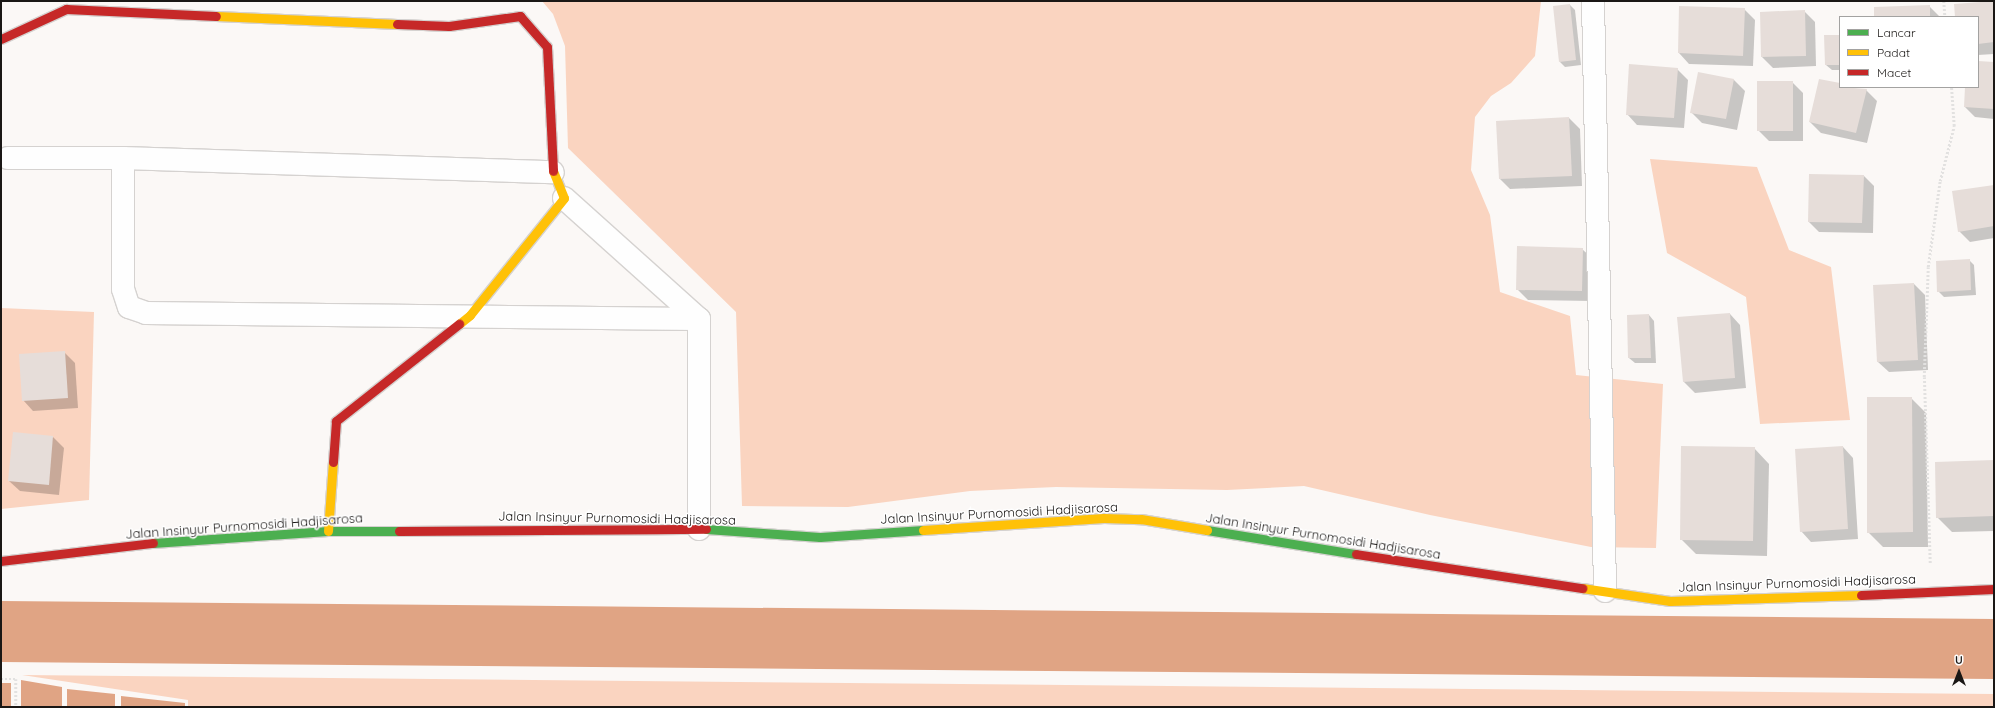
<!DOCTYPE html>
<style>
body{margin:0}
#map{position:relative;width:1995px;height:708px;overflow:hidden;background:#fbf8f6;font-family:Quicksand,sans-serif}
div>[style]{position:absolute}
.green>*{inset:0;background:#fad4c0}
.water>*{inset:0;background:#e0a484}
.shadow>*{inset:0;background:#0003}
.building>*{inset:0;background:#e6ddd9}
.path>*{height:2.5px;margin-top:-1.25px;transform-origin:0;background:repeating-linear-gradient(90deg,#e2e1e0 0 2px,transparent 0 4px)}
.roads{filter:drop-shadow(1px 0 #d5d2d0) drop-shadow(-1px 0 #d5d2d0) drop-shadow(0 1px #d5d2d0) drop-shadow(0 -1px #d5d2d0)}
.street>*{height:22px;margin:-11px;padding:0 11px;transform-origin:11px;border-radius:11px;background:#fefefe}
.fast>*{height:9px;margin:-4.5px;padding:0 4.5px;transform-origin:4.5px;border-radius:4.5px;background:#4caf50}
.slow>*{height:9px;margin:-4.5px;padding:0 4.5px;transform-origin:4.5px;border-radius:4.5px;background:#ffc107}
.jam>*{height:9px;margin:-4.5px;padding:0 4.5px;transform-origin:4.5px;border-radius:4.5px;background:#c62828}
span{translate:-50% -50%;white-space:nowrap;text-align:center;line-height:1.15;-webkit-text-stroke:3px #fff;paint-order:stroke}
.street-label{font-size:13px;color:#1a1715}
.frame{position:absolute;inset:0;border:2px solid #1a1715;pointer-events:none}
.legend{position:absolute;left:1839px;top:16px;width:140px;height:72px;box-sizing:border-box;background:#fff;border:1px solid #a3a2a1;margin:0;padding:5px 7px;list-style:none;font-size:12px;color:#1a1715}
.legend li{display:flex;align-items:center;gap:8px;height:20px}
.legend b{width:20px;border:1px solid #a3a2a1}
.north{position:absolute;left:1939px;top:652px;width:40px;height:40px;-webkit-text-stroke:3px #fff;paint-order:stroke;rotate:0deg;font-size:11px;font-weight:700;line-height:16px;text-align:center;color:#1a1715}
.north::after{content:'';display:block;margin:auto;width:14px;height:18px;background:#1a1715;clip-path:polygon(50% 0,100% 100%,50% 72%,0 100%)}
</style>
<div id="map">
<div class="green">
<i style="clip-path:polygon(542px 1px,1541px 1px,1535px 56px,1511px 83px,1491px 96px,1475px 117px,1471px 170px,1490px 215px,1500px 292px,1570px 316px,1576px 375px,1663px 384px,1656px 548px,1591px 547px,1430px 515px,1304px 486px,1227px 490px,1056px 487px,970px 491px,848px 507px,742px 506px,736px 312px,568px 148px,565px 46px,553px 14px)"></i>
<i style="clip-path:polygon(1650px 159px,1757px 167px,1789px 250px,1831px 267px,1850px 420px,1760px 424px,1746px 297px,1667px 253px)"></i>
<i style="clip-path:polygon(1px 308px,94px 312px,89px 500px,1px 509px)"></i>
<i style="clip-path:polygon(22px 675px,1994px 694px,1994px 707px,188px 707px,188px 700px)"></i>
</div>
<div class="water">
<i style="clip-path:polygon(1px 601px,1994px 619px,1994px 679px,1px 662px)"></i>
<i style="clip-path:polygon(21px 680px,62px 687px,62px 707px,21px 707px)"></i>
<i style="clip-path:polygon(1px 683px,11px 683px,11px 707px,1px 707px)"></i>
<i style="clip-path:polygon(67px 689px,115px 694px,115px 707px,67px 707px)"></i>
<i style="clip-path:polygon(121px 696px,185px 703px,185px 707px,121px 707px)"></i>
</div>
<div class="shadow">
<i style="clip-path:polygon(1994px 1px,1994px 54px,1978px 55px,1978px 17px,1956px 17px)"></i>
<i style="clip-path:polygon(1570px 5px,1575px 10px,1581px 65px,1565px 67px,1560px 62px)"></i>
<i style="clip-path:polygon(1929px 6px,1940px 17px,1875px 17px)"></i>
<i style="clip-path:polygon(1680px 7px,1744px 9px,1755px 20px,1753px 66px,1689px 64px,1679px 53px)"></i>
<i style="clip-path:polygon(1804px 11px,1815px 22px,1816px 66px,1773px 68px,1762px 57px)"></i>
<i style="clip-path:polygon(1840px 36px,1840px 70px,1832px 70px,1826px 65px)"></i>
<i style="clip-path:polygon(1978px 62px,1994px 63px,1994px 119px,1975px 117px,1965px 107px,1966px 87px,1978px 87px)"></i>
<i style="clip-path:polygon(1677px 69px,1688px 80px,1684px 128px,1637px 125px,1627px 114px)"></i>
<i style="clip-path:polygon(1699px 73px,1734px 80px,1745px 91px,1737px 130px,1702px 123px,1691px 112px)"></i>
<i style="clip-path:polygon(1792px 82px,1803px 93px,1803px 141px,1769px 141px,1758px 130px)"></i>
<i style="clip-path:polygon(1840px 84px,1840px 87px,1866px 90px,1877px 101px,1867px 143px,1821px 133px,1810px 122px)"></i>
<i style="clip-path:polygon(1569px 118px,1580px 129px,1582px 186px,1510px 189px,1500px 179px)"></i>
<i style="clip-path:polygon(1864px 176px,1874px 186px,1873px 233px,1819px 232px,1809px 222px)"></i>
<i style="clip-path:polygon(1994px 186px,1994px 238px,1970px 242px,1959px 231px)"></i>
<i style="clip-path:polygon(1582px 249px,1593px 259px,1592px 301px,1528px 300px,1517px 289px)"></i>
<i style="clip-path:polygon(1969px 260px,1974px 265px,1976px 295px,1944px 297px,1938px 291px)"></i>
<i style="clip-path:polygon(1914px 284px,1925px 295px,1928px 370px,1889px 372px,1878px 362px)"></i>
<i style="clip-path:polygon(1730px 314px,1740px 325px,1746px 388px,1695px 393px,1684px 382px,1678px 318px)"></i>
<i style="clip-path:polygon(1649px 315px,1654px 321px,1656px 363px,1635px 363px,1629px 358px)"></i>
<i style="clip-path:polygon(64px 352px,75px 363px,78px 408px,33px 411px,23px 400px)"></i>
<i style="clip-path:polygon(1911px 398px,1926px 413px,1928px 547px,1883px 547px,1868px 532px)"></i>
<i style="clip-path:polygon(53px 437px,64px 448px,59px 495px,20px 491px,9px 481px)"></i>
<i style="clip-path:polygon(1843px 447px,1853px 458px,1858px 539px,1811px 542px,1801px 531px)"></i>
<i style="clip-path:polygon(1754px 448px,1769px 464px,1767px 556px,1696px 554px,1681px 539px)"></i>
<i style="clip-path:polygon(1994px 461px,1994px 531px,1952px 532px,1937px 517px)"></i>
</div>
<div class="building">
<i style="clip-path:polygon(1994px 1px,1994px 42px,1978px 44px,1978px 17px,1955px 17px,1954px 4px)"></i>
<i style="clip-path:polygon(1570px 4px,1576px 60px,1559px 62px,1553px 6px)"></i>
<i style="clip-path:polygon(1930px 5px,1930px 17px,1874px 17px,1874px 7px)"></i>
<i style="clip-path:polygon(1679px 6px,1745px 8px,1743px 56px,1678px 53px)"></i>
<i style="clip-path:polygon(1805px 10px,1806px 56px,1761px 57px,1760px 12px)"></i>
<i style="clip-path:polygon(1824px 35px,1840px 35px,1840px 65px,1825px 65px)"></i>
<i style="clip-path:polygon(1978px 61px,1994px 62px,1994px 109px,1964px 107px,1965px 87px,1978px 87px)"></i>
<i style="clip-path:polygon(1629px 64px,1678px 68px,1674px 118px,1626px 115px)"></i>
<i style="clip-path:polygon(1698px 72px,1734px 79px,1726px 119px,1690px 113px)"></i>
<i style="clip-path:polygon(1819px 79px,1840px 83px,1840px 87px,1867px 89px,1856px 133px,1809px 122px)"></i>
<i style="clip-path:polygon(1757px 81px,1793px 81px,1793px 131px,1757px 131px)"></i>
<i style="clip-path:polygon(1569px 117px,1572px 176px,1499px 179px,1496px 121px)"></i>
<i style="clip-path:polygon(1809px 174px,1864px 175px,1862px 223px,1808px 222px)"></i>
<i style="clip-path:polygon(1994px 185px,1994px 226px,1958px 232px,1952px 191px)"></i>
<i style="clip-path:polygon(1517px 246px,1583px 248px,1582px 291px,1516px 290px)"></i>
<i style="clip-path:polygon(1970px 259px,1971px 290px,1937px 292px,1936px 261px)"></i>
<i style="clip-path:polygon(1914px 283px,1918px 360px,1877px 362px,1873px 285px)"></i>
<i style="clip-path:polygon(1730px 313px,1735px 378px,1683px 382px,1677px 317px)"></i>
<i style="clip-path:polygon(1649px 314px,1651px 358px,1628px 358px,1627px 315px)"></i>
<i style="clip-path:polygon(65px 351px,68px 398px,22px 401px,19px 354px)"></i>
<i style="clip-path:polygon(1867px 397px,1912px 397px,1913px 532px,1867px 533px)"></i>
<i style="clip-path:polygon(13px 432px,53px 436px,49px 485px,8px 481px)"></i>
<i style="clip-path:polygon(1681px 446px,1755px 447px,1753px 541px,1680px 540px)"></i>
<i style="clip-path:polygon(1843px 446px,1848px 529px,1800px 532px,1795px 449px)"></i>
<i style="clip-path:polygon(1994px 460px,1994px 516px,1936px 518px,1935px 462px)"></i>
</div>
<div class="path">
<i style="left:1944px;top:1px;width:16px;rotate:86deg"></i>
<i style="left:1930px;top:563px;width:186px;rotate:-91.8deg"></i>
<i style="left:1924px;top:377px;width:110px;rotate:-87.9deg"></i>
<i style="left:1928px;top:267px;width:87px;rotate:-82.1deg"></i>
<i style="left:1940px;top:181px;width:57px;rotate:-75.7deg"></i>
<i style="left:1954px;top:126px;width:39px;rotate:-94deg"></i>
<i style="left:1px;top:679px;width:15px"></i>
<i style="left:16px;top:679px;width:28px;rotate:90deg"></i>
</div>
<div class="roads">
<div class="street">
<i style="left:1593px;top:1px;width:590px;rotate:88.83deg"></i>
<i style="left:8px;top:158px;width:115px"></i>
<i style="left:123px;top:158px;width:430px;rotate:1.9deg"></i>
<i style="left:123px;top:158px;width:131px;rotate:90deg"></i>
<i style="left:123px;top:289px;width:19px;rotate:72deg"></i>
<i style="left:129px;top:307px;width:18px;rotate:19deg"></i>
<i style="left:146px;top:313px;width:553px;rotate:0.62deg"></i>
<i style="left:564px;top:198px;width:181px;rotate:41.9deg"></i>
<i style="left:699px;top:319px;width:210px;rotate:90deg"></i>
</div>
<div class="fast">
<i style="left:706px;top:529px;width:114px;rotate:4deg"></i>
<i style="left:820px;top:537px;width:103px;rotate:-3.9deg"></i>
<i style="left:1207px;top:530px;width:151px;rotate:9.2deg"></i>
<i style="left:153px;top:543px;width:175px;rotate:-3.9deg"></i>
<i style="left:328px;top:531px;width:71px"></i>
</div>
<div class="slow">
<i style="left:216px;top:16px;width:181px;rotate:2.5deg"></i>
<i style="left:459px;top:324px;width:14px;rotate:-39deg"></i>
<i style="left:470px;top:315px;width:150px;rotate:-51.2deg"></i>
<i style="left:564px;top:198px;width:29px;rotate:-112deg"></i>
<i style="left:923px;top:530px;width:181px;rotate:-3.8deg"></i>
<i style="left:1104px;top:518px;width:37px;rotate:2deg"></i>
<i style="left:1141px;top:519px;width:67px;rotate:9.5deg"></i>
<i style="left:328px;top:531px;width:69px;rotate:-85.9deg"></i>
<i style="left:1582px;top:588px;width:89px;rotate:8.4deg"></i>
<i style="left:1670px;top:601px;width:191px;rotate:-1.8deg"></i>
</div>
<div class="jam">
<i style="left:397px;top:24px;width:52px;rotate:2.2deg"></i>
<i style="left:449px;top:26px;width:72px;rotate:-8deg"></i>
<i style="left:520px;top:16px;width:41px;rotate:48.9deg"></i>
<i style="left:547px;top:47px;width:124px;rotate:87.2deg"></i>
<i style="left:1px;top:39px;width:72px;rotate:-24.8deg"></i>
<i style="left:66px;top:9px;width:150px;rotate:2.7deg"></i>
<i style="left:333px;top:462px;width:41px;rotate:-85.8deg"></i>
<i style="left:336px;top:421px;width:157px;rotate:-38.3deg"></i>
<i style="left:399px;top:531px;width:307px;rotate:-0.4deg"></i>
<i style="left:1356px;top:554px;width:229px;rotate:8.6deg"></i>
<i style="left:1px;top:561px;width:153px;rotate:-6.8deg"></i>
<i style="left:1861px;top:595px;width:133px;rotate:-2.6deg"></i>
</div>
</div>
<div class="street-label">
<span style="left:999px;top:513px;rotate:-3deg">Jalan Insinyur Purnomosidi Hadjisarosa</span>
<span style="left:617px;top:518px;rotate:1deg">Jalan Insinyur Purnomosidi Hadjisarosa</span>
<span style="left:244px;top:526px;rotate:-4deg">Jalan Insinyur Purnomosidi Hadjisarosa</span>
<span style="left:1323px;top:536px;rotate:9deg">Jalan Insinyur Purnomosidi Hadjisarosa</span>
<span style="left:1797px;top:583px;rotate:-2deg">Jalan Insinyur Purnomosidi Hadjisarosa</span>
</div>
<div class="frame"></div>
<ul class="legend">
<li><b style="height:5px;background:#4caf50"></b>Lancar</li>
<li><b style="height:5px;background:#ffc107"></b>Padat</li>
<li><b style="height:5px;background:#c62828"></b>Macet</li>
</ul>
<div class="north">U</div>
</div>
